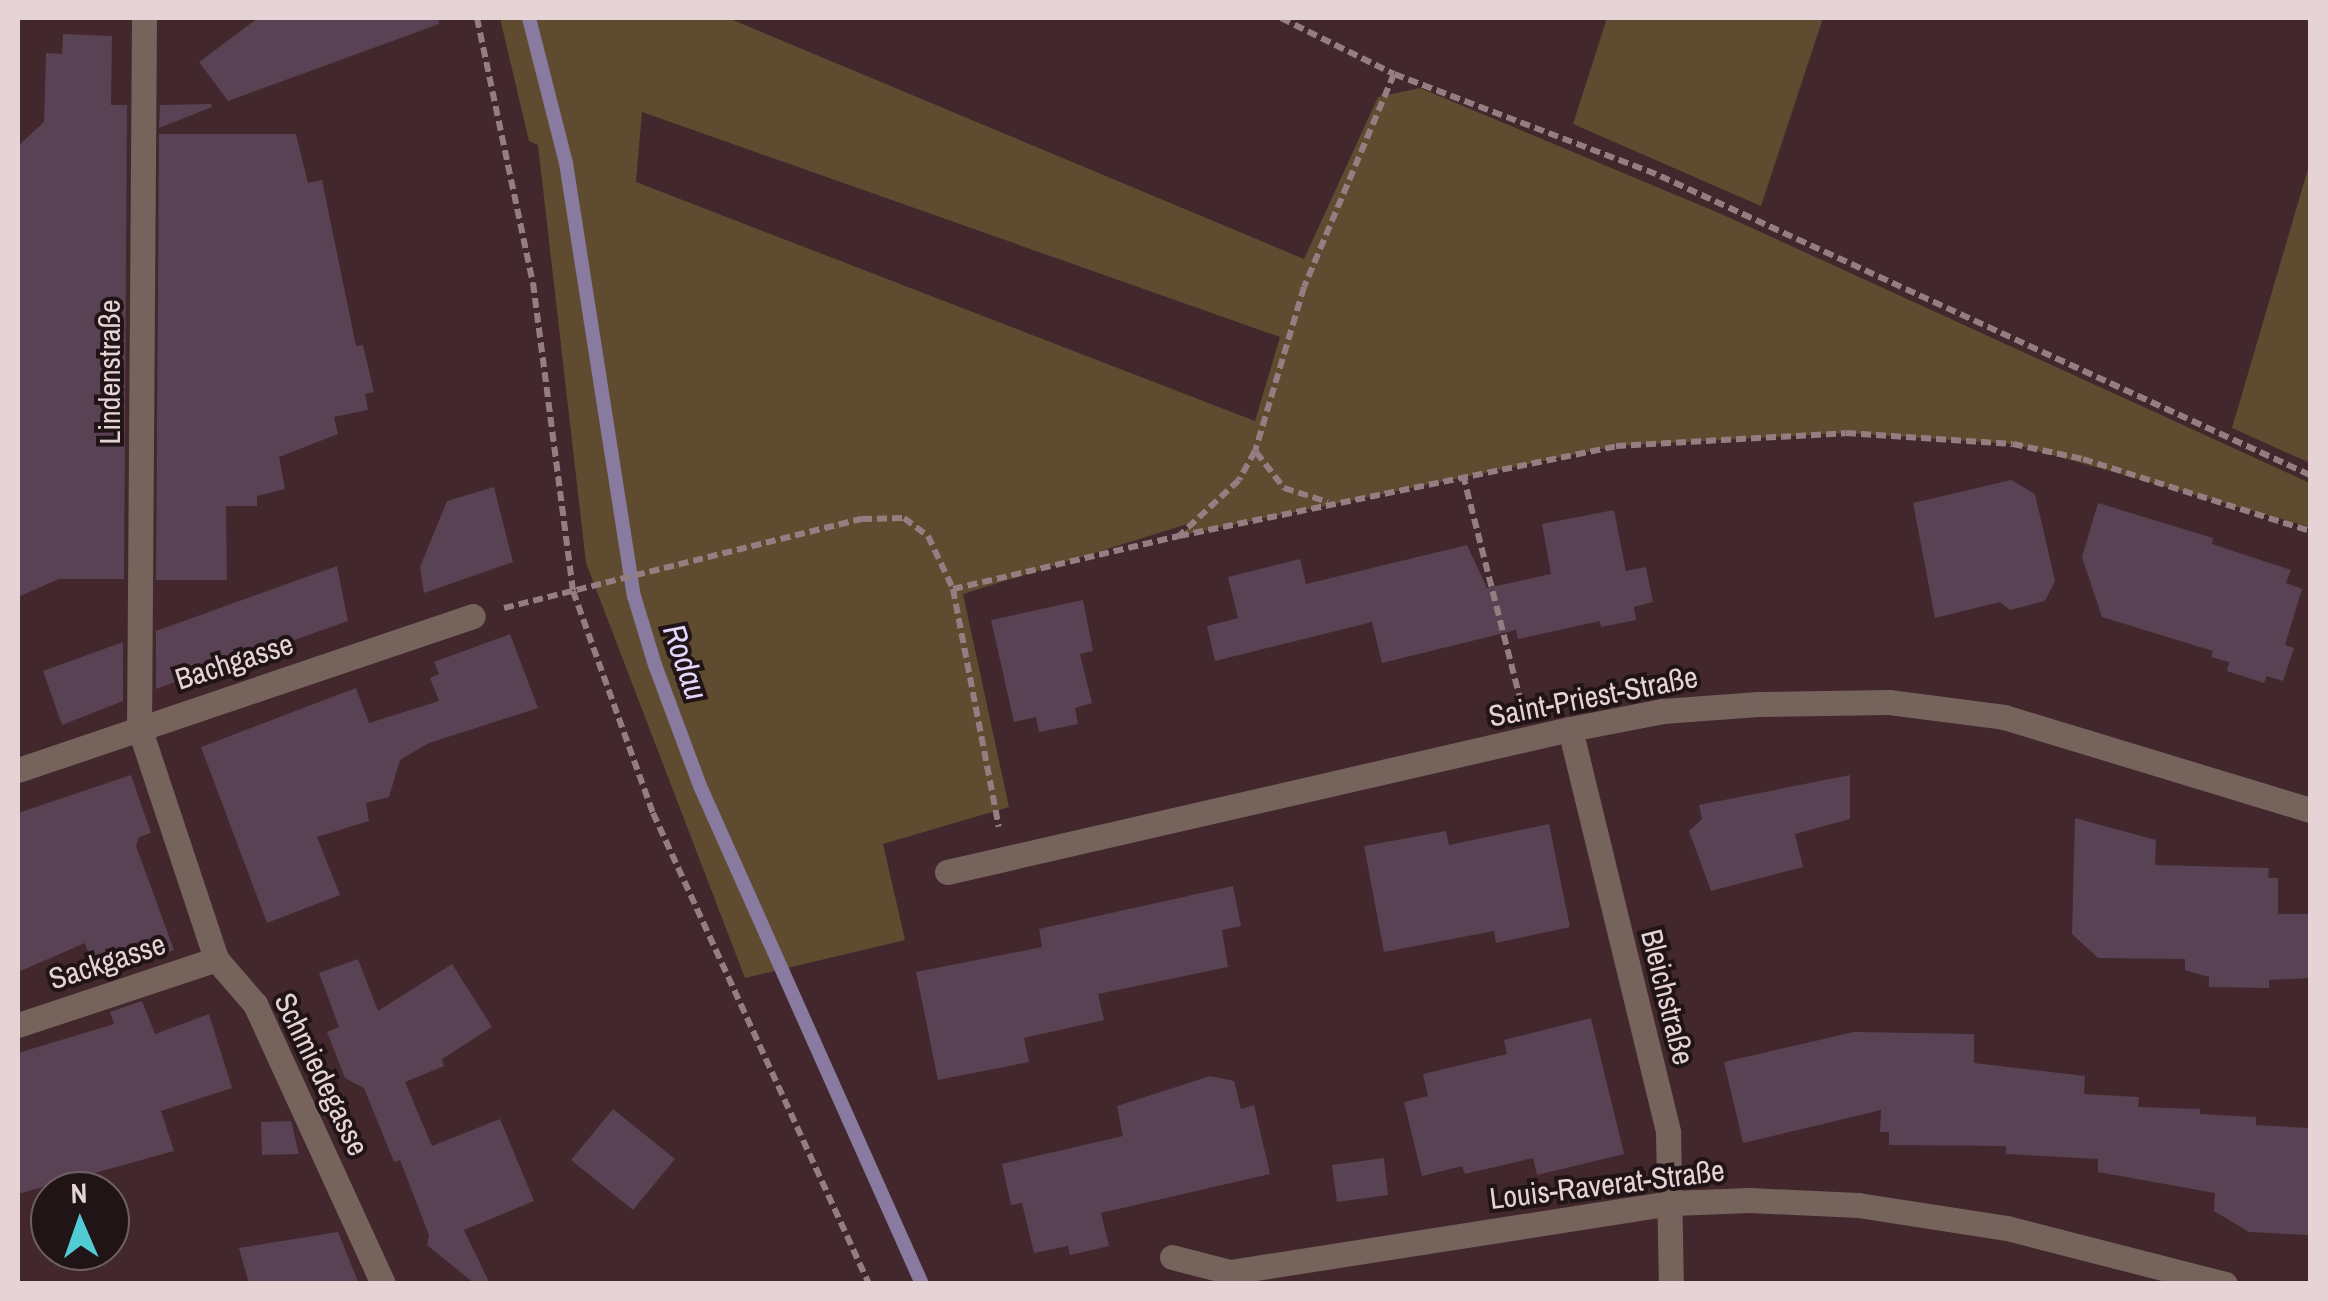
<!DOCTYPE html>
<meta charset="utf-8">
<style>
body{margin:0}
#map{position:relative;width:2328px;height:1301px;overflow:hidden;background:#42272c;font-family:"Archivo Narrow",sans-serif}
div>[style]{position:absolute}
.green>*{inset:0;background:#5e4b30}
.stream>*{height:14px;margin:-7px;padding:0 7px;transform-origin:7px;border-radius:7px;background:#887b9f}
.building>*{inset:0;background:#594253}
.path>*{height:6px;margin-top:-3px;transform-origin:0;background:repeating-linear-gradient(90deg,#957e82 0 10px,transparent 0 15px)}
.street>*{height:25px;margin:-12.5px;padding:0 12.5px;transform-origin:12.5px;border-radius:12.5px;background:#75635c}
span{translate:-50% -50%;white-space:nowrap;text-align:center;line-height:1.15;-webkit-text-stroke:8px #201416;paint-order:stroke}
.street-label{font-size:30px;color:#e5d3d5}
.water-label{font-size:32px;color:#e4d7fc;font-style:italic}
.frame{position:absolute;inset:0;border:20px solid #e5d3d5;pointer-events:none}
.north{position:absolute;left:30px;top:1171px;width:100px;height:100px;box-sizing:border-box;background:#201416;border:2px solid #6f6062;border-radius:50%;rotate:358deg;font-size:28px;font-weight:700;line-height:40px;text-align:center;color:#e5d3d5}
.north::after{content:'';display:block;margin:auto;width:35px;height:45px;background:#51ccd4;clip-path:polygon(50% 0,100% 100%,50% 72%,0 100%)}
</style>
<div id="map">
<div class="green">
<i style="clip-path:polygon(evenodd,500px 18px,728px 18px,1304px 259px,1378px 97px,1420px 88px,1719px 213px,2310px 483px,2310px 527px,2013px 444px,1846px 433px,1616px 446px,1179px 536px,1194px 522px,963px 594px,1009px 807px,883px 844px,905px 940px,745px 978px,586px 563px,538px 145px,529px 141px,500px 18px,642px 112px,1280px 337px,1255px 421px,636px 182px,642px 112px)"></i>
<i style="clip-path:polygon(1607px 18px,1823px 18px,1761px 206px,1573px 124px)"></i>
<i style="clip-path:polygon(2310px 162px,2310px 463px,2232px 428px)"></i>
</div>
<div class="stream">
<i style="left:529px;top:18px;width:150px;rotate:75.7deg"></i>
<i style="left:566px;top:163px;width:438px;rotate:81.1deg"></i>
<i style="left:634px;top:596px;width:72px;rotate:73.1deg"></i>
<i style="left:655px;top:665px;width:129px;rotate:69.6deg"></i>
<i style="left:700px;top:786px;width:545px;rotate:65.97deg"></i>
</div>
<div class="building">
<i style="clip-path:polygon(258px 18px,438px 18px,439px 24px,228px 101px,199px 62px)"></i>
<i style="clip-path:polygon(63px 34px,112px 36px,111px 105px,127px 105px,124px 579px,59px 579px,18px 597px,18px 146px,44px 122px,46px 53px,62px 54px)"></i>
<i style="clip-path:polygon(211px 104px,212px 107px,159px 128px,160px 105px)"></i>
<i style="clip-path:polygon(159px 134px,296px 134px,308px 183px,322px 180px,356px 346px,363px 345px,374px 392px,365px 394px,368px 410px,334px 417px,338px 434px,279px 457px,285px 489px,257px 496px,257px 506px,226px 506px,227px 580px,156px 580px)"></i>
<i style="clip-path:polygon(2011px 480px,2035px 494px,2055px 581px,2045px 601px,2010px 610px,2000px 602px,1935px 618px,1913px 503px)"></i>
<i style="clip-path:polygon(494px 487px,513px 562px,424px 593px,420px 567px,447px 501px)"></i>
<i style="clip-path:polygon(2098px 503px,2213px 538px,2212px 544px,2291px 570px,2286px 583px,2302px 589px,2285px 645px,2294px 648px,2283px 681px,2267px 676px,2264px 683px,2227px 671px,2229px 662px,2211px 657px,2213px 651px,2102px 617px,2082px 557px)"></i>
<i style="clip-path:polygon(1614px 510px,1626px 571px,1646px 567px,1653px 602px,1634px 607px,1636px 620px,1601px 627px,1600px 621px,1518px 639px,1516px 630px,1382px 663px,1372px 622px,1215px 661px,1207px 626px,1238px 618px,1228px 577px,1300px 559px,1306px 584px,1467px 545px,1487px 588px,1551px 574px,1542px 524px)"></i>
<i style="clip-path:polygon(337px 566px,348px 621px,156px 689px,156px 631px)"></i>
<i style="clip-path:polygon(1083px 600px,1093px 651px,1080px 654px,1092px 703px,1075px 708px,1078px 724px,1039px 732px,1036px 717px,1014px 722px,991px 620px)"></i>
<i style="clip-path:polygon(510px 634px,538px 708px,429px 743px,400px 760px,389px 797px,366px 803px,369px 821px,317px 837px,340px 895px,267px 923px,201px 747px,356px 688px,369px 723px,439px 701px,430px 678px,439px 674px,434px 662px)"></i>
<i style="clip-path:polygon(123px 642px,123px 701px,62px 725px,43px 671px)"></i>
<i style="clip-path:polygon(131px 775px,151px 833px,139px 837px,136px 846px,174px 950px,97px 978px,85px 943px,18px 972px,18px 813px)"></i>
<i style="clip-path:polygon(1850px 775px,1850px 819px,1795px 834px,1803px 867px,1711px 891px,1689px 831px,1702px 819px,1699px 805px)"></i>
<i style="clip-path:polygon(2075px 818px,2156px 840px,2155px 865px,2269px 868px,2268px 878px,2278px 878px,2278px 914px,2310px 914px,2310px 978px,2269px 980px,2269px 988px,2209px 987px,2209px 977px,2185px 970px,2185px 959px,2098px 958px,2072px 934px)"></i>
<i style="clip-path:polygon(1549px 824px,1570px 927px,1496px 943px,1494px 931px,1384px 952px,1364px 846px,1446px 831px,1449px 845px)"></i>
<i style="clip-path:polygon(1233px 886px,1241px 926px,1222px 930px,1228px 967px,1098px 994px,1104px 1020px,1024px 1038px,1029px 1062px,938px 1080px,916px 972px,1042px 947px,1039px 929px)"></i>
<i style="clip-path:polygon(358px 959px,378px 1011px,452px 964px,492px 1027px,442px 1059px,444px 1066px,405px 1082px,432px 1146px,500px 1119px,534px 1201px,464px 1230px,490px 1284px,475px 1284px,427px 1245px,429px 1235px,400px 1160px,394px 1162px,364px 1088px,345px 1078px,327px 1032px,339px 1027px,319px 973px)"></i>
<i style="clip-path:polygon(142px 1001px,155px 1034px,209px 1014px,232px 1088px,161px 1111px,174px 1151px,18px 1194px,18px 1053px,114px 1024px,110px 1012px)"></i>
<i style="clip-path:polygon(1591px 1018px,1624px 1154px,1537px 1175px,1533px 1158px,1465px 1174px,1462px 1166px,1422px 1176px,1404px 1102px,1428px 1096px,1423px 1074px,1507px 1054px,1504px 1040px)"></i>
<i style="clip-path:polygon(1854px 1032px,1974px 1034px,1974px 1063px,2085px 1076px,2084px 1094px,2139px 1097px,2138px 1107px,2200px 1109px,2200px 1114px,2256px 1117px,2256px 1125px,2310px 1128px,2308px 1235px,2249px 1232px,2214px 1211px,2215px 1193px,2098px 1172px,2098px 1159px,2006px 1154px,2006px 1146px,1889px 1145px,1889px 1132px,1880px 1132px,1881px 1110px,1743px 1143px,1724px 1062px)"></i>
<i style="clip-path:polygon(1210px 1076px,1234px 1081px,1241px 1109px,1254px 1105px,1270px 1174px,1101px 1213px,1109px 1246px,1070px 1255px,1068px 1246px,1034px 1253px,1022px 1203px,1011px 1205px,1002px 1164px,1123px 1136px,1117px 1106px)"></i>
<i style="clip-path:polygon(613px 1109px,675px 1159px,633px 1210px,571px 1160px)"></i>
<i style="clip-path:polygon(291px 1121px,299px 1154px,262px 1155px,261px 1122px)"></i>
<i style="clip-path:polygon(1384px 1158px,1388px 1195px,1337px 1202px,1332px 1165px)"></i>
<i style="clip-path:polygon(338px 1232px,359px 1284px,249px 1284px,239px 1248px)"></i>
</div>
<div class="path">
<i style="left:477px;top:18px;width:271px;rotate:78.1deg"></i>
<i style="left:533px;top:283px;width:311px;rotate:82.6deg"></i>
<i style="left:573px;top:591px;width:236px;rotate:70.2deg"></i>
<i style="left:653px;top:813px;width:518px;rotate:65.36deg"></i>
<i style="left:1281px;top:18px;width:126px;rotate:26.4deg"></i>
<i style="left:1256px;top:452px;width:46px;rotate:52.1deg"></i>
<i style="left:1284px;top:488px;width:46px;rotate:17.7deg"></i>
<i style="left:1463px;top:475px;width:238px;rotate:75.7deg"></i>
<i style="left:2310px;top:475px;width:720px;rotate:-155.29deg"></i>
<i style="left:1656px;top:174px;width:280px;rotate:-159.1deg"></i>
<i style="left:1394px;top:74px;width:231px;rotate:112.9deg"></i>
<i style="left:1304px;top:287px;width:171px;rotate:106.6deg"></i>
<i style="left:1255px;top:451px;width:33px;rotate:119deg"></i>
<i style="left:1239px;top:480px;width:82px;rotate:137deg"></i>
<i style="left:1179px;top:536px;width:446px;rotate:-11.6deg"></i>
<i style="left:1616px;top:446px;width:230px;rotate:-3.2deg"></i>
<i style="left:1846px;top:433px;width:167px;rotate:3.8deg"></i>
<i style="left:2013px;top:444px;width:72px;rotate:12.1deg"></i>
<i style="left:2083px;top:459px;width:238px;rotate:17.6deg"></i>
<i style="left:953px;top:589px;width:232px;rotate:-13.2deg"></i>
<i style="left:504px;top:608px;width:369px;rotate:-14deg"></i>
<i style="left:862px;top:519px;width:42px;rotate:-1.4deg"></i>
<i style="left:904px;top:518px;width:30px;rotate:37deg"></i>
<i style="left:928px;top:536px;width:59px;rotate:64.7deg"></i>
<i style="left:953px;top:589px;width:242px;rotate:79.1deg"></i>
</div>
<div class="street">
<i style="left:144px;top:18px;width:709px;rotate:90.4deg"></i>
<i style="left:139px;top:727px;width:244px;rotate:71.6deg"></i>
<i style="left:216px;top:959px;width:60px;rotate:49.1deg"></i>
<i style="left:255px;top:1004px;width:308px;rotate:65.4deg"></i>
<i style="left:1570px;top:729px;width:415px;rotate:76.3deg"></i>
<i style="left:1668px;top:1132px;width:152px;rotate:88.9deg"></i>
<i style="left:18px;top:770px;width:480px;rotate:-18.7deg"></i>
<i style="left:947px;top:872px;width:639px;rotate:-12.93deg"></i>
<i style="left:1570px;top:729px;width:95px;rotate:-11deg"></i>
<i style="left:1663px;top:711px;width:95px;rotate:-4.2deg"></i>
<i style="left:1758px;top:704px;width:131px;rotate:-0.9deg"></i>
<i style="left:1889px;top:702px;width:116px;rotate:7.4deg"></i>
<i style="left:2004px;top:717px;width:320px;rotate:16.9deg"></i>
<i style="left:18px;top:1025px;width:209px;rotate:-18.4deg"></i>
<i style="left:1172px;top:1257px;width:60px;rotate:14.5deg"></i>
<i style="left:1230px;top:1272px;width:447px;rotate:-8.9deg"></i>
<i style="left:1672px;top:1203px;width:78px;rotate:-2.2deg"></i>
<i style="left:1750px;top:1200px;width:108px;rotate:2.7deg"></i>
<i style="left:1858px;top:1205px;width:151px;rotate:8.8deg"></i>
<i style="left:2007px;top:1228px;width:225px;rotate:14.4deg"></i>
</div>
<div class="street-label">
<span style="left:109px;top:372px;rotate:-90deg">Lindenstraße</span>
<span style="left:234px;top:661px;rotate:-18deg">Bachgasse</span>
<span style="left:1593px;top:696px;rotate:-11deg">Saint-Priest-Straße</span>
<span style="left:107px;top:961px;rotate:-18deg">Sackgasse</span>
<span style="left:1668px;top:997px;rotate:76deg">Bleichstraße</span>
<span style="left:322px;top:1074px;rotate:64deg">Schmiedegasse</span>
<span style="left:1607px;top:1184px;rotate:-7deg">Louis-Raverat-Straße</span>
</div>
<div class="water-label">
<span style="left:685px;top:662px;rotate:71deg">Rodau</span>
</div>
<div class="frame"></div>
<div class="north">N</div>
</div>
